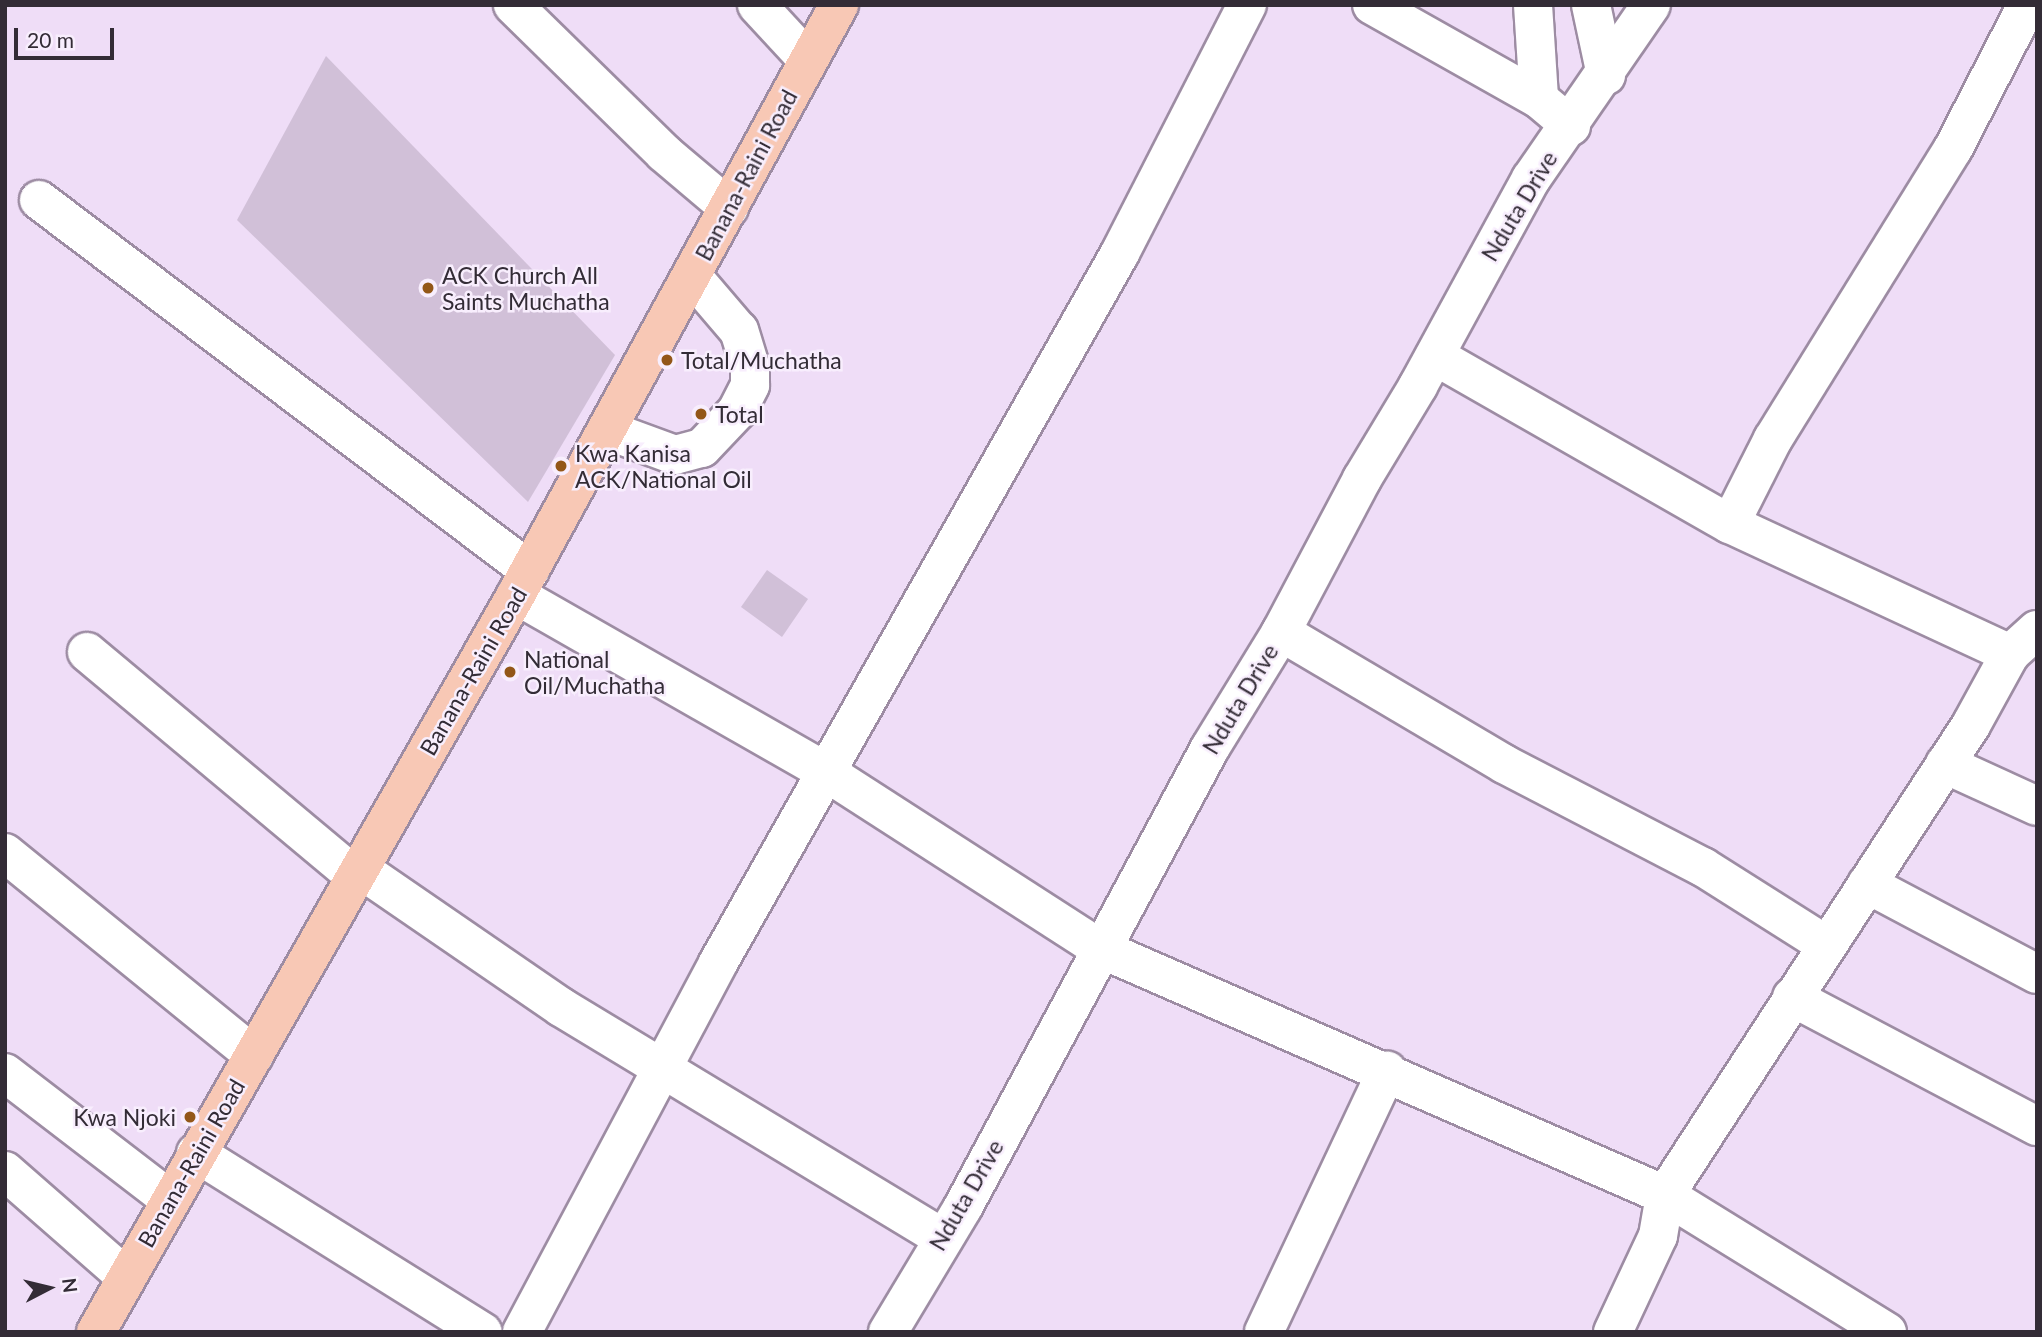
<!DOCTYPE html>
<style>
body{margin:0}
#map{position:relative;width:2042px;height:1337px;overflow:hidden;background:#efddf7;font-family:Lato,sans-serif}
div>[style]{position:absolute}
.building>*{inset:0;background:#d1c0d8}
.roads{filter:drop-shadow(2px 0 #9d8ca3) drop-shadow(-2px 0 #9d8ca3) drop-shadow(0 2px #9d8ca3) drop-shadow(0 -2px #9d8ca3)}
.minor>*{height:38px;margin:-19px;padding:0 19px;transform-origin:19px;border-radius:19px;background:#fff}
.major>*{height:38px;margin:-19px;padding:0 19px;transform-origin:19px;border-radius:19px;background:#f8c8b5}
.dots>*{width:19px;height:19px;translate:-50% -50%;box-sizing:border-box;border:4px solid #f8eefd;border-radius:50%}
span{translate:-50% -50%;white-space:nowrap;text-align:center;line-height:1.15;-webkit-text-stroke:5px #f8eefd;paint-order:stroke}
.street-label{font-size:23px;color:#332c36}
.poi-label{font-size:23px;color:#332c36}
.left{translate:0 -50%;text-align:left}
.right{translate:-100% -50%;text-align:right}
.frame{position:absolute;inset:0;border:7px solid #332c36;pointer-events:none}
.north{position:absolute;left:14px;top:1253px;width:70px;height:70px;-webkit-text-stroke:5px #f8eefd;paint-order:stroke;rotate:83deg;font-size:19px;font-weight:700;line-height:28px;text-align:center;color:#332c36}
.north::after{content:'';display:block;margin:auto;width:24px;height:32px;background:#332c36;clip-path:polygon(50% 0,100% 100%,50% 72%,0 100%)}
.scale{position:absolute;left:14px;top:28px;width:100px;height:32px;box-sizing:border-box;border:4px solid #332c36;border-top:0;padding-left:9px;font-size:21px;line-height:24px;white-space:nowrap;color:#332c36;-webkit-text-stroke:5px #f8eefd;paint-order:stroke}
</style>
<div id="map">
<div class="building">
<i style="clip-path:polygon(326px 56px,615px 355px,528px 502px,237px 220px)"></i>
<i style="clip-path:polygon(767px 570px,808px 599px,782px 637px,741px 607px)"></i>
</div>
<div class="roads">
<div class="minor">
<i style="left:513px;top:5px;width:211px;rotate:44.4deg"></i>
<i style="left:664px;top:153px;width:85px;rotate:40.2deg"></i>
<i style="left:757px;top:5px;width:75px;rotate:47.2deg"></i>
<i style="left:1372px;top:5px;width:192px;rotate:29.4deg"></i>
<i style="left:1539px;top:99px;width:42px;rotate:40.2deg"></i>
<i style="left:1533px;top:5px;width:94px;rotate:86.3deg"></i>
<i style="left:1591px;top:5px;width:72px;rotate:77.9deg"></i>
<i style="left:39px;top:200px;width:615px;rotate:37.07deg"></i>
<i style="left:1435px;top:356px;width:339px;rotate:29.7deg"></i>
<i style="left:1730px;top:524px;width:309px;rotate:24.9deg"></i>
<i style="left:607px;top:430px;width:72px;rotate:20.2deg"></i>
<i style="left:675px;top:455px;width:28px;rotate:-15deg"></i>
<i style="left:702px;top:448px;width:51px;rotate:-46.6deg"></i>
<i style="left:737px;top:411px;width:29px;rotate:-63deg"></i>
<i style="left:750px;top:385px;width:19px;rotate:-90deg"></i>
<i style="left:750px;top:366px;width:37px;rotate:-107deg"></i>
<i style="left:739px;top:331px;width:72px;rotate:-130.5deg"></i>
<i style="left:1730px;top:524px;width:95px;rotate:-63.2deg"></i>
<i style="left:1773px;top:439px;width:341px;rotate:-58.2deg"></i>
<i style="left:1953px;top:149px;width:162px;rotate:-62.8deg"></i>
<i style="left:516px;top:595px;width:357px;rotate:29.7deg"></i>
<i style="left:826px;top:772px;width:325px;rotate:32.8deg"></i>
<i style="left:1099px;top:948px;width:618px;rotate:23.58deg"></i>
<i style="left:1665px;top:1195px;width:261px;rotate:31.7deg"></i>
<i style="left:1281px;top:632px;width:259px;rotate:30.6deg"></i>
<i style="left:1504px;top:764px;width:224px;rotate:27.4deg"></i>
<i style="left:1703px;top:867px;width:144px;rotate:32.3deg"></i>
<i style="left:87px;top:652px;width:351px;rotate:39.9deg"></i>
<i style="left:1945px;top:764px;width:101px;rotate:24.5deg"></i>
<i style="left:5px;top:853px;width:321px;rotate:39.1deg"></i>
<i style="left:360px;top:869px;width:244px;rotate:34.5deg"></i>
<i style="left:561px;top:1007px;width:444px;rotate:31.2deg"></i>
<i style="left:1867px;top:884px;width:192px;rotate:27.9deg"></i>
<i style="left:1792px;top:997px;width:277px;rotate:27.8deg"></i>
<i style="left:5px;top:1073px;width:207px;rotate:37.5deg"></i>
<i style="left:196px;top:1153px;width:338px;rotate:32deg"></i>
<i style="left:5px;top:1171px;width:161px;rotate:41.2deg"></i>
<i style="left:522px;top:1332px;width:418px;rotate:-62deg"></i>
<i style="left:718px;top:963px;width:816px;rotate:-60.48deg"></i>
<i style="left:1120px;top:253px;width:279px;rotate:-62.9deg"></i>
<i style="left:888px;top:1332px;width:146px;rotate:-59deg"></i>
<i style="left:963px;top:1207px;width:521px;rotate:-61.71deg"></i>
<i style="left:1210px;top:748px;width:136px;rotate:-58.5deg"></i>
<i style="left:1281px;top:632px;width:173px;rotate:-62.1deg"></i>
<i style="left:1362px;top:479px;width:109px;rotate:-58.9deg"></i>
<i style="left:1418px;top:386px;width:236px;rotate:-61.4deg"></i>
<i style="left:1531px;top:179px;width:211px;rotate:-55.4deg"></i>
<i style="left:1264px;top:1332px;width:289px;rotate:-64.8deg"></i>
<i style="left:1613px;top:1332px;width:106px;rotate:-64.9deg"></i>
<i style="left:1658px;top:1236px;width:42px;rotate:-80.3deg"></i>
<i style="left:1665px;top:1195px;width:561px;rotate:-56.93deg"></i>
<i style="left:1971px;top:725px;width:81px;rotate:-61.2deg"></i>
<i style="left:2010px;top:654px;width:36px;rotate:-42deg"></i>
</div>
<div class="major">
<i style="left:96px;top:1332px;width:848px;rotate:-60.32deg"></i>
<i style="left:516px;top:595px;width:673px;rotate:-61.3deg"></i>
</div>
</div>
<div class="dots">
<i style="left:428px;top:288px;background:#935718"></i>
<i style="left:667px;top:360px;background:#935718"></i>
<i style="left:701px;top:414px;background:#935718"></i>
<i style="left:561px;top:466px;background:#935718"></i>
<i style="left:510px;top:672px;background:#935718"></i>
<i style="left:190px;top:1117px;background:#935718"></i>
</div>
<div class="street-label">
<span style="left:746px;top:175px;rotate:-62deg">Banana-Raini Road</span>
<span style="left:1519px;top:206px;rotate:-59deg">Nduta Drive</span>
<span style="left:473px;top:671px;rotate:-60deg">Banana-Raini Road</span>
<span style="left:1240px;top:699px;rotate:-59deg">Nduta Drive</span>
<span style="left:191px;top:1163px;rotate:-60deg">Banana-Raini Road</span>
<span style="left:966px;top:1195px;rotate:-60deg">Nduta Drive</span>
</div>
<div class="poi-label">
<span class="left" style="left:442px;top:288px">ACK Church All<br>Saints Muchatha</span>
<span class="left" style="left:681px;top:360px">Total/Muchatha</span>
<span class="left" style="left:715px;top:414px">Total</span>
<span class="left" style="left:575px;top:466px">Kwa Kanisa<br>ACK/National Oil</span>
<span class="left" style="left:524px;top:672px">National<br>Oil/Muchatha</span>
<span class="right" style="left:176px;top:1117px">Kwa Njoki</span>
</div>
<div class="frame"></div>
<div class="north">N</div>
<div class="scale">20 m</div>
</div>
